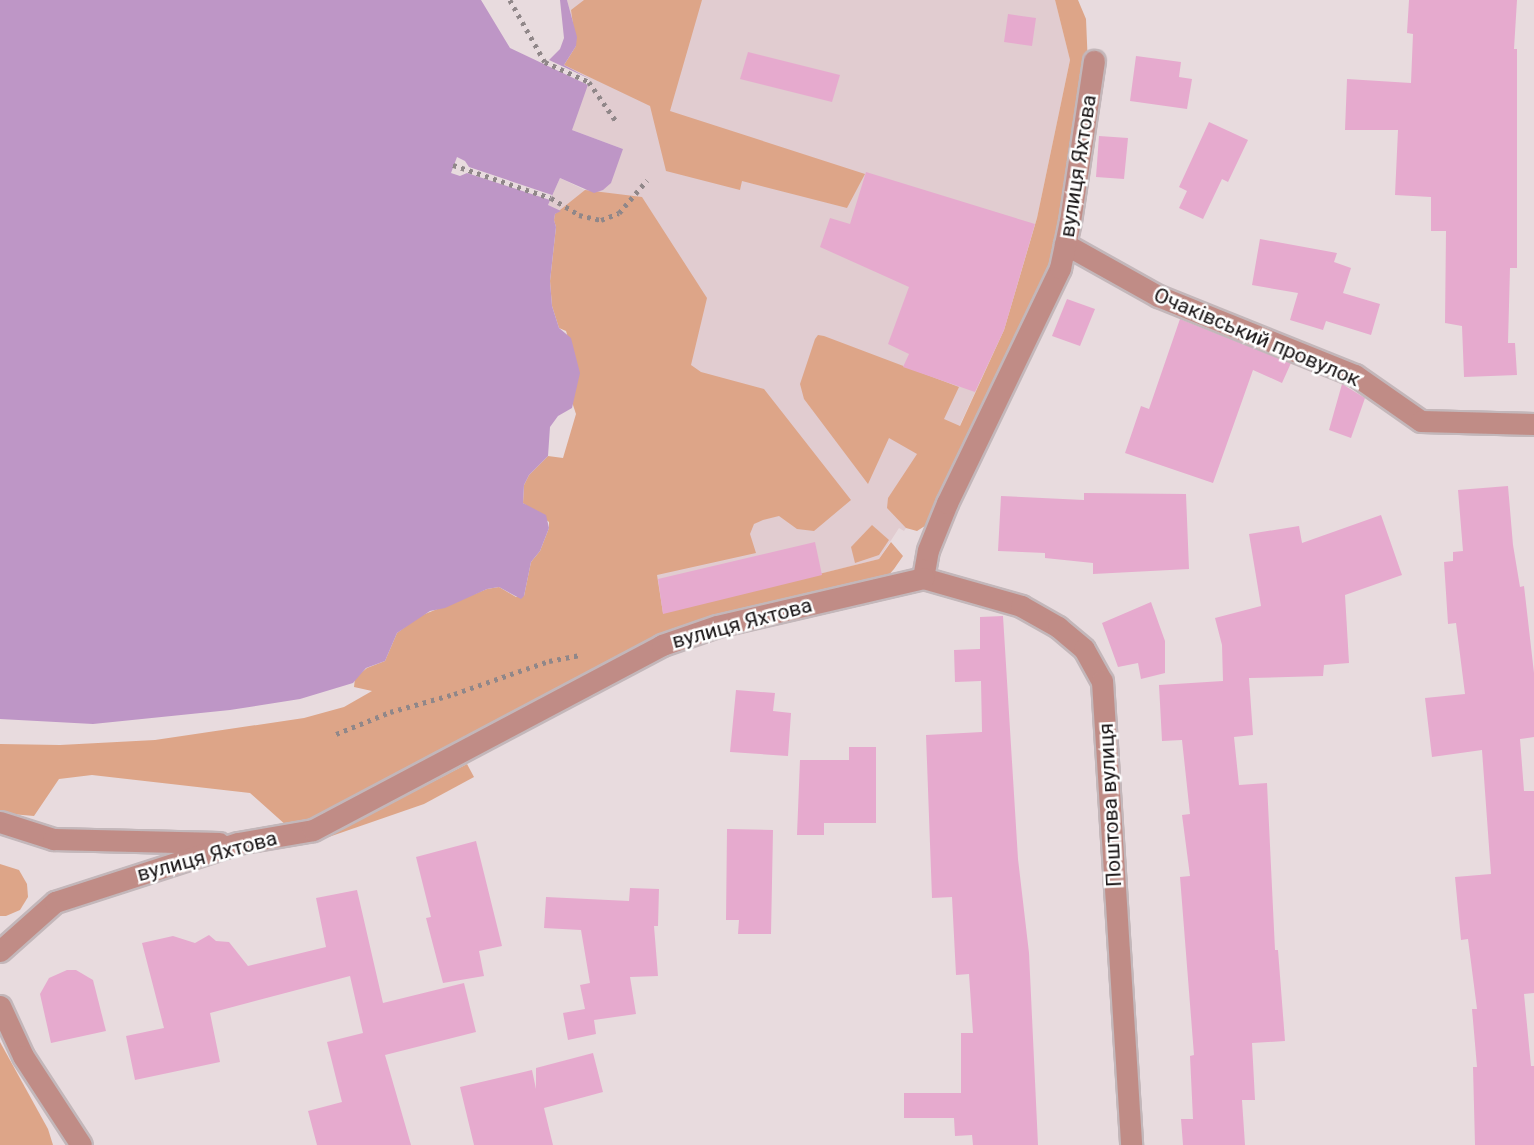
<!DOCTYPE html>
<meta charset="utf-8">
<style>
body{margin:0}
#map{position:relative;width:1534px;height:1145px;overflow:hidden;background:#e8dbde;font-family:Roboto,sans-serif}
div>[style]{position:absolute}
.built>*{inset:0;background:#e1ccd0}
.green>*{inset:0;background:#dda588}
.water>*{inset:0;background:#be96c6}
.pier>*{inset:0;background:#e8dbde}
.building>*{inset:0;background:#e6aace}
.path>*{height:4.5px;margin-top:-2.25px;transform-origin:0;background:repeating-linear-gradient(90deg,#908789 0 3.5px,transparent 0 8.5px)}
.roads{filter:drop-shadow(2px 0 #c3b7ba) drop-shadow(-2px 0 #c3b7ba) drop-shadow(0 2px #c3b7ba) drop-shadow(0 -2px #c3b7ba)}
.minor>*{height:21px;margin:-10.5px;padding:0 10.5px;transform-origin:10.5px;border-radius:10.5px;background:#c08c86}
span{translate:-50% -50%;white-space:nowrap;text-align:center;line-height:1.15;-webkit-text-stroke:5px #fff;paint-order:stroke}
.street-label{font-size:21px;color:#181415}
</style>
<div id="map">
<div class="built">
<i style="clip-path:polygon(567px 0,1055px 0,1070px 60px,1037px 218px,1004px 330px,959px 427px,906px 528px,904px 531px,899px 528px,879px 559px,663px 614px,576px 414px,556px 227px,548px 205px,560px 178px,585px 190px,623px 149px,572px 130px,569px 68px,577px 37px)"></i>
</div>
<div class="green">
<i style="clip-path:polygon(584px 0,702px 0,670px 111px,865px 174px,847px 208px,742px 181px,740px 190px,666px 171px,650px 106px,564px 65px,576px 46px,571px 10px)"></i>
<i style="clip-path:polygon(1055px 0,1078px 0,1086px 19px,1088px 66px,1053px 265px,928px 524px,917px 531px,906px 528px,887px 508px,888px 498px,917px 454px,889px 438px,868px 484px,804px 399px,800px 384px,815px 339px,818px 335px,824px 336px,959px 387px,944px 419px,960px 426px,1004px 330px,1037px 218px,1070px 60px)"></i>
<i style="clip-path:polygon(585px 190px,642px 197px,707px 298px,691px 365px,701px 372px,764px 389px,851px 500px,814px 531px,797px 529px,779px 516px,763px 520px,754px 524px,750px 534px,756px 553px,657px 575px,663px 613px,879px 559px,891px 542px,903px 556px,894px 569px,887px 577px,660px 638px,614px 658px,309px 821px,287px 826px,250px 793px,92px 775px,59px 779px,34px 816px,0 813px,0 744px,60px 745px,155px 740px,304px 718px,344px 707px,372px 691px,354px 687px,355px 678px,367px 668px,385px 661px,397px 633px,420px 616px,487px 589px,499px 587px,516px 597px,524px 596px,531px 562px,540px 551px,549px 528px,549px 522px,523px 503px,524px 485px,529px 475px,548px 456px,563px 458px,576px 414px,571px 399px,579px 373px,566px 331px,559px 328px,552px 306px,550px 281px,556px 227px,554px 220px,555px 214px)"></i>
<i style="clip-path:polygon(872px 525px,889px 540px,879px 555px,855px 563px,851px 547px)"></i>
<i style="clip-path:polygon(467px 764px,474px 777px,424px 804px,320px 840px)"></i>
<i style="clip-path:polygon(0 864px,19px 870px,27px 884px,28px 897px,20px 910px,6px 916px,0 916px)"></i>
<i style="clip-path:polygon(0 1042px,48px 1129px,53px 1145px,0 1145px)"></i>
</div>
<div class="water">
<i style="clip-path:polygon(0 0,567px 0,577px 37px,576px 46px,564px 65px,590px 79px,572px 130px,623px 149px,611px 183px,603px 190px,594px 193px,560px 178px,548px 205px,561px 211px,555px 214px,554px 220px,556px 227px,550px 281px,552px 306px,559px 328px,571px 338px,580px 373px,572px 408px,558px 416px,550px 427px,548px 456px,529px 475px,524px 485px,523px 503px,546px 515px,549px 528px,540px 551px,531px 562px,524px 596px,521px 599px,499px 587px,487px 589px,445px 608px,430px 611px,397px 633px,385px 661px,366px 668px,353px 683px,300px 699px,230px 710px,93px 724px,0 719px)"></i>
</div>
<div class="pier">
<i style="clip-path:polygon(481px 0,560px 0,564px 38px,560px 49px,549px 60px,590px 79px,588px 85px,510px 48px)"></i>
<i style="clip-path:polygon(457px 157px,465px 161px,469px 167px,552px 195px,550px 200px,467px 173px,460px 176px,451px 173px)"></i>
</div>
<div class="building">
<i style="clip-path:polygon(1409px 0,1517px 0,1514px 49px,1517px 49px,1517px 268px,1510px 268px,1508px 343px,1515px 343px,1517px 375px,1464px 377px,1462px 326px,1445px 323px,1446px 231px,1431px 231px,1431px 197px,1395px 195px,1398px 130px,1345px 130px,1347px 79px,1411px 83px,1413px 34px,1407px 33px)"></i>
<i style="clip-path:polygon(1008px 14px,1036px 18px,1032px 46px,1004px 42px)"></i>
<i style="clip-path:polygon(748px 52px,840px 75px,832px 102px,740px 79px)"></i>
<i style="clip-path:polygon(1136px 56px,1181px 62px,1179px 77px,1192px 79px,1187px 109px,1130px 101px)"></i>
<i style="clip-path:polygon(1209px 122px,1248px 140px,1228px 182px,1222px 179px,1203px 219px,1179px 208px,1187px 191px,1179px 187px)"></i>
<i style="clip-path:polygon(1099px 136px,1128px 138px,1124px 179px,1096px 177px)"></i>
<i style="clip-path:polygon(866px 172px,1035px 224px,1004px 330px,975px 392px,903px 367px,909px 354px,888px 344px,909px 287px,820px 247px,830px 218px,850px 224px)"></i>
<i style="clip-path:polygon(1260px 239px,1337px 253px,1334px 262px,1351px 268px,1343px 293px,1380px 304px,1371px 335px,1326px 321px,1323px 330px,1290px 320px,1298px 293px,1252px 285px)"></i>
<i style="clip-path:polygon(1067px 299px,1095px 309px,1080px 346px,1052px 336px)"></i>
<i style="clip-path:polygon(1180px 319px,1291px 363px,1282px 383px,1253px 370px,1213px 483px,1125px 453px,1141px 406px,1149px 409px)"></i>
<i style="clip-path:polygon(1342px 384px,1365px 398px,1351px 438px,1329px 430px)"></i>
<i style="clip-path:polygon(1508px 486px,1513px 545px,1520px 587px,1524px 586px,1534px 673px,1534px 737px,1520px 739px,1524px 791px,1534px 791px,1534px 993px,1524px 994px,1531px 1066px,1534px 1066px,1534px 1145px,1475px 1145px,1473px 1067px,1477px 1067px,1472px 1009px,1477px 1009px,1468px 939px,1461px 940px,1455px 877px,1491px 874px,1482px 750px,1432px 757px,1425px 698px,1465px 694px,1456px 623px,1448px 624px,1444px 562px,1453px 561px,1453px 552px,1463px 551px,1458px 490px)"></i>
<i style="clip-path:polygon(1084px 493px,1186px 494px,1189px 569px,1093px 574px,1093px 563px,1045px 558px,1045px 553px,998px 551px,1001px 496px,1084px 500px)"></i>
<i style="clip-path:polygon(1381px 515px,1402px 575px,1345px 595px,1349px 663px,1324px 665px,1323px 676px,1249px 678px,1253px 735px,1234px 737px,1239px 785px,1267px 783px,1275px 950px,1278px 950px,1285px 1041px,1252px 1043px,1255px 1100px,1242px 1100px,1245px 1145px,1183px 1145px,1181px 1119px,1193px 1119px,1190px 1056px,1194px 1055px,1180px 877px,1190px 876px,1182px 815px,1190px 814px,1182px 740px,1162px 741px,1159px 685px,1223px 681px,1222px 645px,1215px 618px,1261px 606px,1249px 534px,1299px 526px,1302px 543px)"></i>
<i style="clip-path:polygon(815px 542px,822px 575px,663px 614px,658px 579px)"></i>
<i style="clip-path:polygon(1151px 602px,1165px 641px,1165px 673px,1141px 679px,1138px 663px,1118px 667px,1102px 623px)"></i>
<i style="clip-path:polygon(1003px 616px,1018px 859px,1029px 953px,1038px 1145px,973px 1145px,972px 1135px,955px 1136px,954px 1118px,904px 1118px,904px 1093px,961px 1093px,961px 1033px,973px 1033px,969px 974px,956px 975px,952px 897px,932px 898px,926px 735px,982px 732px,981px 681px,955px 682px,954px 650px,980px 649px,980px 617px)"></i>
<i style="clip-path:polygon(736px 690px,775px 693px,773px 711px,791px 713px,788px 756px,730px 752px)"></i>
<i style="clip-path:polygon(849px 747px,876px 747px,876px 823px,824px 823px,824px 835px,797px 835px,800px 760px,849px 760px)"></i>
<i style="clip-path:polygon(727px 829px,773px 830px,771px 934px,738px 934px,739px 920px,726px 920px)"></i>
<i style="clip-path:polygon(476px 841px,502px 946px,479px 951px,484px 976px,443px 983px,426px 918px,431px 917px,416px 857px)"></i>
<i style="clip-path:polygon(630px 888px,659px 889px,658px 926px,654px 926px,658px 976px,630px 977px,636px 1014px,594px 1020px,596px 1034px,568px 1040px,563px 1013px,585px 1009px,580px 985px,590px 983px,581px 930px,544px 928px,546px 897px,629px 901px)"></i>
<i style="clip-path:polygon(357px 890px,383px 1003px,464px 983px,476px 1032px,385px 1055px,411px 1145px,317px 1145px,308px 1111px,342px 1102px,327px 1042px,363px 1033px,350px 976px,210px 1013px,220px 1062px,135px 1080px,126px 1036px,164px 1028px,142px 943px,173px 936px,195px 943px,209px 935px,216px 941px,229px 942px,248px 966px,326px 947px,316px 898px)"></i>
<i style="clip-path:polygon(67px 970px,76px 970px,93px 980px,106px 1031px,51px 1043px,40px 994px,49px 978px)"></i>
<i style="clip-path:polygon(593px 1053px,603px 1092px,544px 1108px,553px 1145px,474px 1145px,460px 1087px,532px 1070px,536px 1089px,536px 1068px)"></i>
</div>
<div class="path">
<i style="left:510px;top:0;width:71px;rotate:60.6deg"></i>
<i style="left:545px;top:62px;width:48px;rotate:24.4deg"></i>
<i style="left:589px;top:82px;width:47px;rotate:55.3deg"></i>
<i style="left:453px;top:165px;width:103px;rotate:18.6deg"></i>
<i style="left:551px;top:198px;width:33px;rotate:31deg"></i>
<i style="left:579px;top:215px;width:23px;rotate:13deg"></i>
<i style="left:601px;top:220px;width:19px;rotate:-21deg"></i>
<i style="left:619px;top:213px;width:43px;rotate:-49.7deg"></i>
<i style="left:336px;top:734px;width:58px;rotate:-22.2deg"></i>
<i style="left:390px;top:712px;width:66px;rotate:-15.7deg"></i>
<i style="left:454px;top:694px;width:101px;rotate:-19.2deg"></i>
<i style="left:549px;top:661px;width:33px;rotate:-11deg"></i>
</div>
<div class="roads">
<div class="minor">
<i style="left:1065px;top:244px;width:107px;rotate:29.2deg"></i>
<i style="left:1158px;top:296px;width:212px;rotate:21.9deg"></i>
<i style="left:1355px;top:375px;width:80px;rotate:34.9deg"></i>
<i style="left:1421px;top:421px;width:113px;rotate:1.5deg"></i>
<i style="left:923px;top:578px;width:102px;rotate:15.9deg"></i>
<i style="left:1021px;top:606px;width:43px;rotate:29.6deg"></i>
<i style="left:1058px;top:627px;width:34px;rotate:40deg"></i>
<i style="left:1084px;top:649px;width:37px;rotate:61deg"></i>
<i style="left:1102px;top:681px;width:465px;rotate:86.4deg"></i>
<i style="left:923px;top:578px;width:28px;rotate:-80deg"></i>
<i style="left:928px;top:550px;width:51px;rotate:-68deg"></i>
<i style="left:947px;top:503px;width:261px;rotate:-64.3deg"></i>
<i style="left:1060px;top:268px;width:48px;rotate:-78deg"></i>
<i style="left:1070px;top:221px;width:162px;rotate:-81.5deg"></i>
<i style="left:0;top:822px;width:56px;rotate:17.8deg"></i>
<i style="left:53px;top:839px;width:166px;rotate:1.4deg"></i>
<i style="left:0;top:951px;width:74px;rotate:-41.7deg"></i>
<i style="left:55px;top:902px;width:192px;rotate:-17.9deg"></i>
<i style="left:238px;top:843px;width:76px;rotate:-9.8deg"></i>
<i style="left:313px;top:830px;width:395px;rotate:-27.9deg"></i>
<i style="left:662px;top:645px;width:58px;rotate:-19.1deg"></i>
<i style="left:717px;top:626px;width:212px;rotate:-13.1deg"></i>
<i style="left:0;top:1006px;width:55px;rotate:65.3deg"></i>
<i style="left:23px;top:1056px;width:106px;rotate:56.9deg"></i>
</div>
</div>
<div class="street-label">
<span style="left:1078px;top:166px;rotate:-81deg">вулиця Яхтова</span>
<span style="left:1257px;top:337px;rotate:23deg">Очаківський провулок</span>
<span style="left:742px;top:623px;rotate:-15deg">вулиця Яхтова</span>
<span style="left:1110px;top:805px;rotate:-93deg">Поштова вулиця</span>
<span style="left:207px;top:856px;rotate:-15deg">вулиця Яхтова</span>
</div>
</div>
